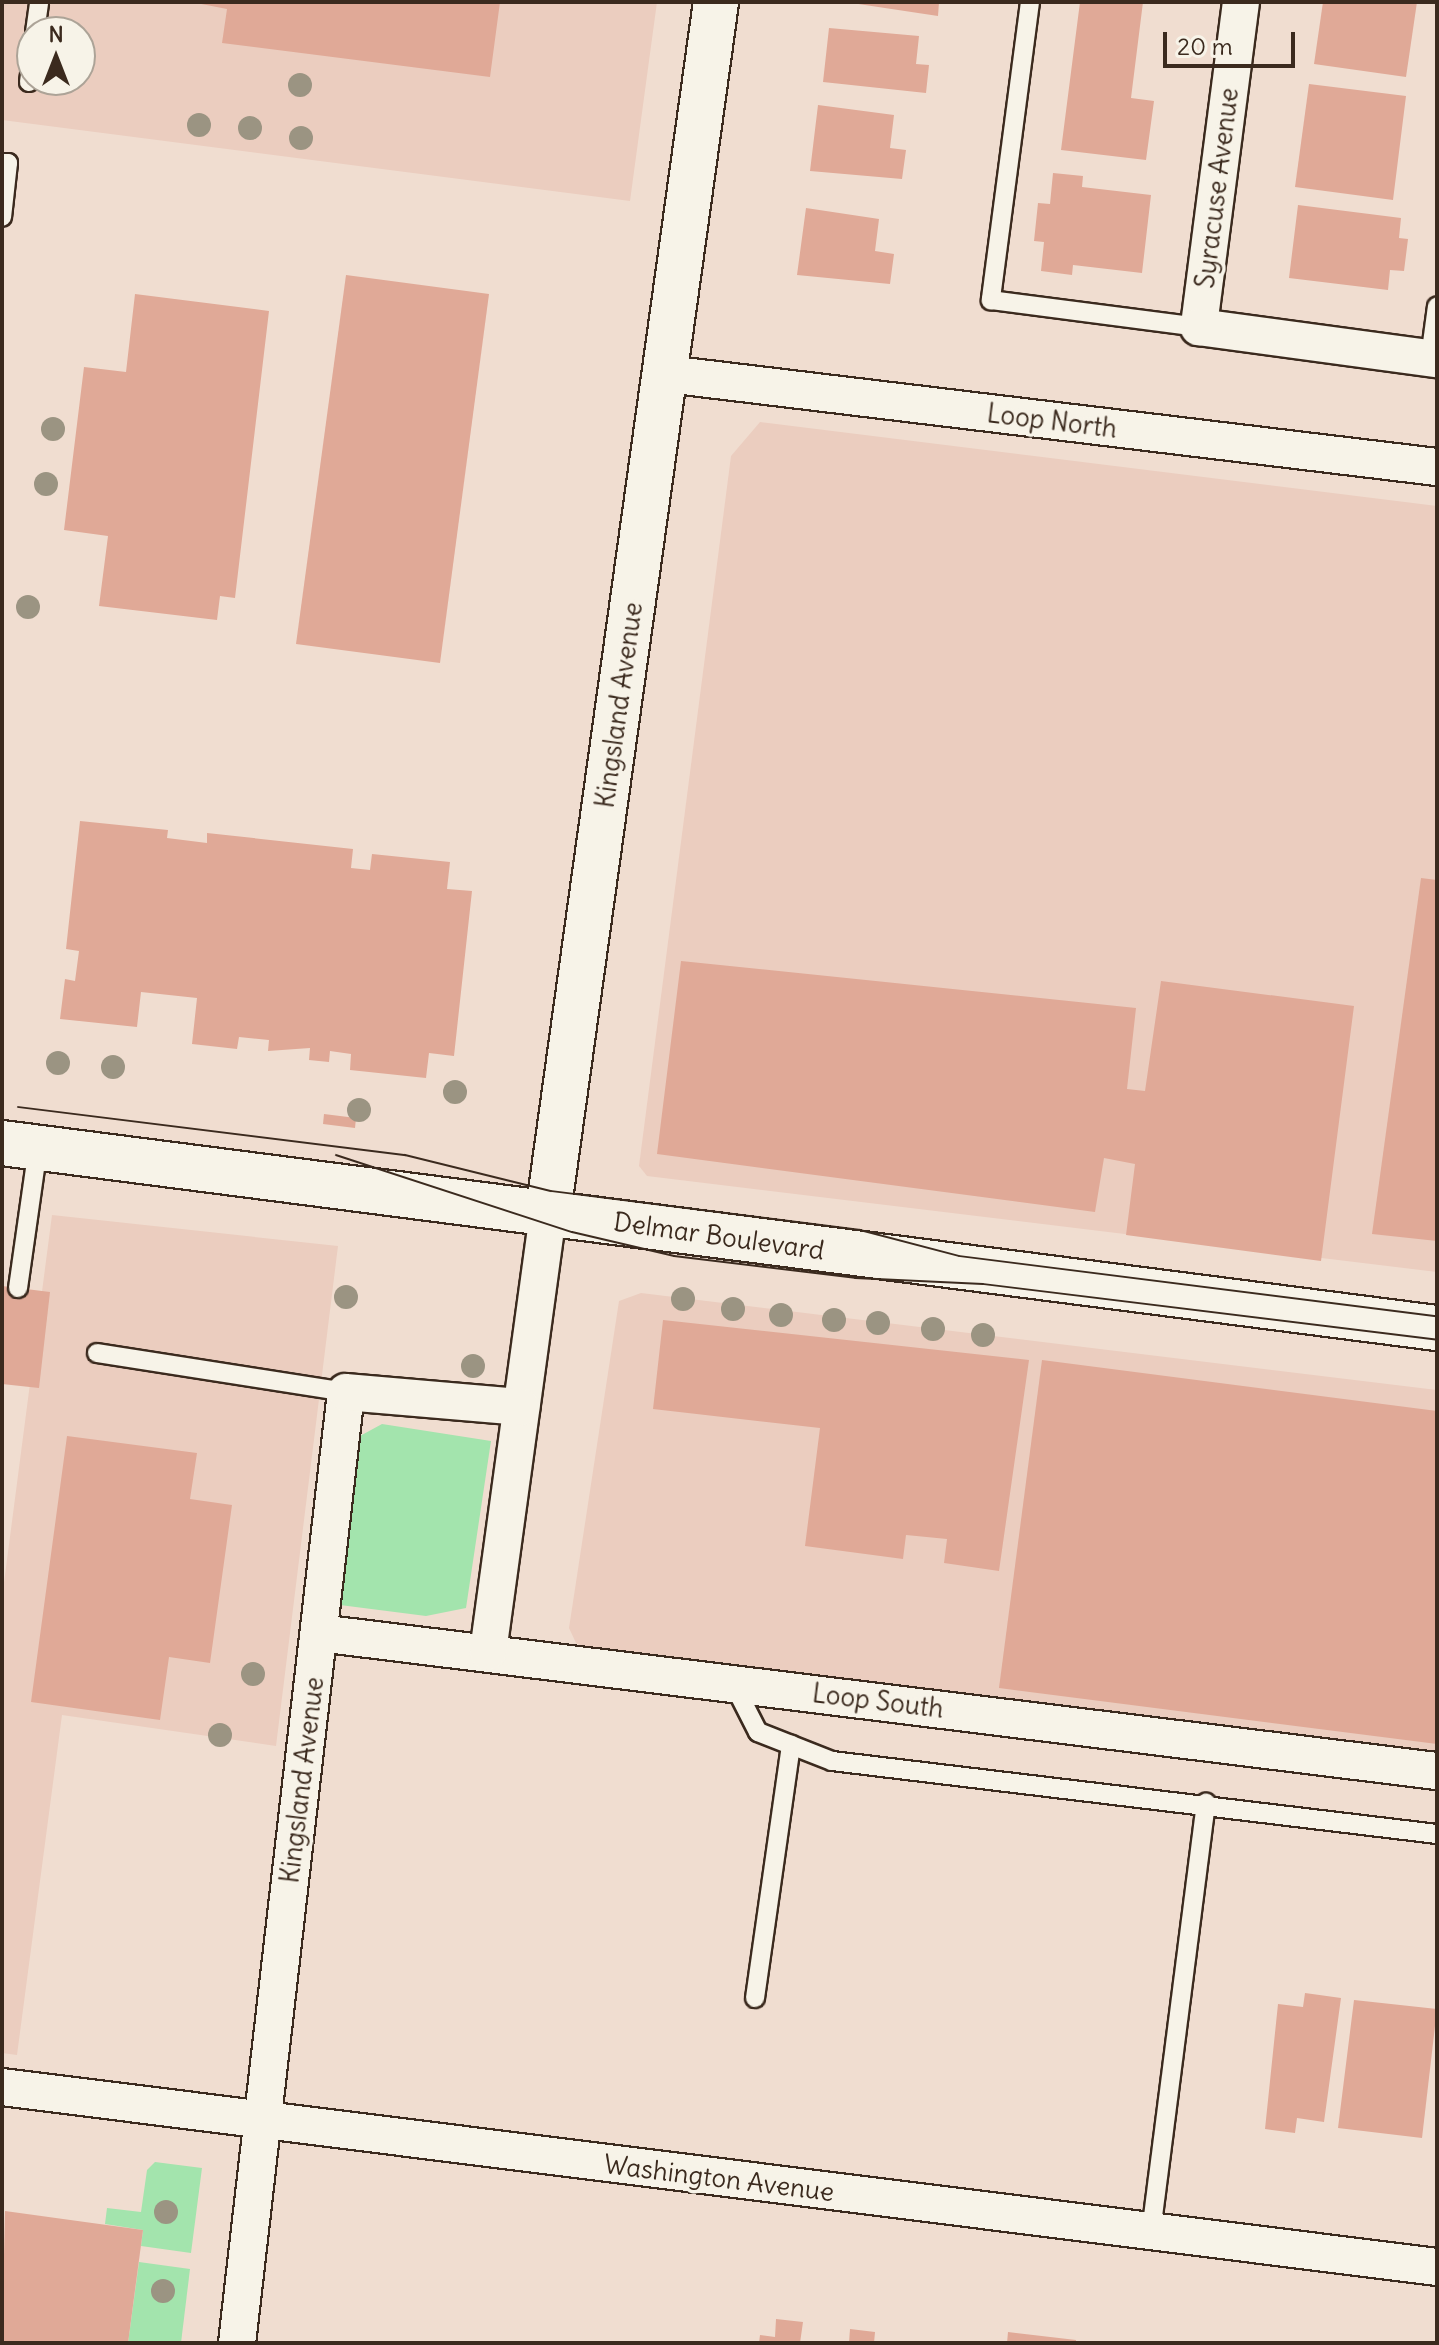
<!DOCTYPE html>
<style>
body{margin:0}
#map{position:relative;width:1439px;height:2345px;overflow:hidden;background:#f0ddd0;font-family:Delius,sans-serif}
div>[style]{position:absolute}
.built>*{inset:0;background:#ebcdbf}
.green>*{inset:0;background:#a3e4ad}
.building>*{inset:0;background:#e0a997}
.roads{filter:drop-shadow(2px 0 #3b2a1e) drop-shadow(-2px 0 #3b2a1e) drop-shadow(0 2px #3b2a1e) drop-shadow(0 -2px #3b2a1e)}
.service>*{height:18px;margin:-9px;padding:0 9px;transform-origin:9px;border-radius:9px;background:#f7f3e8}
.minor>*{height:36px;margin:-18px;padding:0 18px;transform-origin:18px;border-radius:18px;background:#f7f3e8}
.tertiary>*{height:44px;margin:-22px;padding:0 22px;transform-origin:22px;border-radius:22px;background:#f7f3e8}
.secondary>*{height:44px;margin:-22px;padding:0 22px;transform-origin:22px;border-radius:22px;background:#f7f3e8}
.tram>*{height:2px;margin:-1px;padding:0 1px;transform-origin:1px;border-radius:1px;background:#3b2a1e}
.trees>*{width:24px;height:24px;margin:-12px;border-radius:50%;background:#9b9482}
span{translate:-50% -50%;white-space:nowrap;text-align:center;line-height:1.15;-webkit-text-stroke:7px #f7f3e8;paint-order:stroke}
.street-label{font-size:26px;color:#3b2a1e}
.frame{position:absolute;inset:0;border:4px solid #3b2a1e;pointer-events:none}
.north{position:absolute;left:16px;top:16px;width:80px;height:80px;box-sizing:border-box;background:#f7f3e8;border:2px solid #aca397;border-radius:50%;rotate:0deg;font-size:22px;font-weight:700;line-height:32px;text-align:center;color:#3b2a1e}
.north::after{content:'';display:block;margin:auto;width:28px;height:36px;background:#3b2a1e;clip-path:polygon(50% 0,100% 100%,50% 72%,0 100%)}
.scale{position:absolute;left:1163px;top:32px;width:132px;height:36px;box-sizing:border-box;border:4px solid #3b2a1e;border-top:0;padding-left:10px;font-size:24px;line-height:28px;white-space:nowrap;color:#3b2a1e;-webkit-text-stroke:6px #f7f3e8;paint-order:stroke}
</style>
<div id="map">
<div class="built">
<i style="clip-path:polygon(evenodd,2px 2px,657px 2px,630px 201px,2px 120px,2px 2px,32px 32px,80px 32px,80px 80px,32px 80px,32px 32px)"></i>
<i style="clip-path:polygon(760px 422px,1437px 506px,1437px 1272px,647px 1176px,639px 1166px,731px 456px)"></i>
<i style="clip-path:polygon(52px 1215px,338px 1246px,276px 1746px,62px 1715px,17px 2055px,2px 2053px,2px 1598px)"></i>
<i style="clip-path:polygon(641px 1293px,1437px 1390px,1437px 1758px,599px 1656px,576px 1643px,569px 1628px,619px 1301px)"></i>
</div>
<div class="green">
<i style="clip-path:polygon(382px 1424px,491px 1441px,466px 1608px,426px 1616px,340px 1605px,360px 1436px)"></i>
<i style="clip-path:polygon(155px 2162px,202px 2168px,191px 2253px,141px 2246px,143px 2230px,105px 2224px,107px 2208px,141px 2212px,147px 2170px)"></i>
<i style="clip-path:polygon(139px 2262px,190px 2269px,181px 2343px,128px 2343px)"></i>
</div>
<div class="building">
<i style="clip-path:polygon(191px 2px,500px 2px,490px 77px,222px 43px,227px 9px)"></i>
<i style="clip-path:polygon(845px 2px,939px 2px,938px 16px)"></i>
<i style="clip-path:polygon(1080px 2px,1143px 2px,1131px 98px,1154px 101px,1146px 160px,1061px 150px)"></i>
<i style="clip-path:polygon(1323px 2px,1417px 2px,1406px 77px,1314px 64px)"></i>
<i style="clip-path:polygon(829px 28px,919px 36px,916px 64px,929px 65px,926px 93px,823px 82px)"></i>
<i style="clip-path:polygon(1309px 84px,1406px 96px,1393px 200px,1295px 187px)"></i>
<i style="clip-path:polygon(818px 105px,894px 115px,890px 148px,906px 150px,902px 179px,810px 171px)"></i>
<i style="clip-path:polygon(1053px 173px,1083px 176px,1082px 187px,1151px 195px,1142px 273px,1073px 265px,1072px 275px,1041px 271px,1044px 242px,1034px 241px,1038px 203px,1050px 204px)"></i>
<i style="clip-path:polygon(1298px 205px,1401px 218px,1399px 238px,1408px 239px,1404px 271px,1390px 270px,1388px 290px,1289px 278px)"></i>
<i style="clip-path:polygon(806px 208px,879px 219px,875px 251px,894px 254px,890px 284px,797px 275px)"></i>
<i style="clip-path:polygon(346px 275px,489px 294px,440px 663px,296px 644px)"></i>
<i style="clip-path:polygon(135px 294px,269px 311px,235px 598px,220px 596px,217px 620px,99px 606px,108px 536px,64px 530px,84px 367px,126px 372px)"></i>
<i style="clip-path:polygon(80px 821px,168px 830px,167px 838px,207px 843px,207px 833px,353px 849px,351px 868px,370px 870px,372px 854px,450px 862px,447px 889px,472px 891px,454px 1056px,429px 1053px,426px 1078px,350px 1070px,351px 1054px,330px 1051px,329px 1062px,309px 1060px,310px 1048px,268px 1051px,269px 1040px,239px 1037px,237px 1049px,192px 1044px,197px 998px,141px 992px,137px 1027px,60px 1019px,65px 979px,75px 981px,79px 951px,66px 949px)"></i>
<i style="clip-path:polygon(1421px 878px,1437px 880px,1437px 1241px,1372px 1234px)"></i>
<i style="clip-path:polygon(681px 961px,1136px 1008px,1127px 1089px,1145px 1091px,1161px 981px,1354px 1006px,1321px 1261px,1126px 1235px,1135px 1164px,1104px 1158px,1095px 1212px,657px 1154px)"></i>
<i style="clip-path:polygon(324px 1114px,356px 1118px,355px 1128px,323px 1124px)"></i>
<i style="clip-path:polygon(2px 1286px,50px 1292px,39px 1388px,2px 1384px)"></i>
<i style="clip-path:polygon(663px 1320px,1029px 1360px,999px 1571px,944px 1563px,947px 1539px,906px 1535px,903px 1559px,805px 1546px,820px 1428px,653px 1409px)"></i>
<i style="clip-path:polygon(1042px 1360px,1437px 1411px,1437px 1744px,999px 1688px)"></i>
<i style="clip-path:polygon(67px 1436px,197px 1453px,190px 1499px,232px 1505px,210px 1663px,169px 1657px,160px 1720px,31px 1702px)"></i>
<i style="clip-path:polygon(1305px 1993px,1341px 1998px,1324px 2122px,1297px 2118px,1295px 2133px,1265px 2129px,1278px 2004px,1303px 2007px)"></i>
<i style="clip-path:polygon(1354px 2000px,1437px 2009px,1422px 2138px,1338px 2128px)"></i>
<i style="clip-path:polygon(5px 2211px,143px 2230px,128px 2343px,2px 2343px)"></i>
<i style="clip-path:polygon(776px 2319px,803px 2322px,800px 2343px,759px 2343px,760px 2335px,775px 2337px)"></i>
<i style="clip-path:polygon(850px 2329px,875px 2332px,874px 2343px,849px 2343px)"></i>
<i style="clip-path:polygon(1008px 2332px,1076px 2340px,1076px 2343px,1007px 2343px)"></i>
</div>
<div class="roads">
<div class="service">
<i style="left:1030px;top:2px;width:301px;rotate:97.5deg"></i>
<i style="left:991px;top:300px;width:210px;rotate:7.4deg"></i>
<i style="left:35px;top:32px;width:30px;rotate:-82deg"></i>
<i style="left:29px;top:82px;width:24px;rotate:-83deg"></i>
<i style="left:2px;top:163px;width:6px"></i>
<i style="left:8px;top:163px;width:54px;rotate:96.3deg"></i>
<i style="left:1430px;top:358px;width:52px;rotate:-82.3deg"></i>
<i style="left:18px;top:1288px;width:142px;rotate:-81.9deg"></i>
<i style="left:97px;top:1353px;width:252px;rotate:8.9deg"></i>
<i style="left:733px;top:1683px;width:55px;rotate:63deg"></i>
<i style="left:758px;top:1732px;width:79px;rotate:21.4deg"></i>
<i style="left:832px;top:1761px;width:609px;rotate:6.88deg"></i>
<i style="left:755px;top:1998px;width:256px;rotate:-81.9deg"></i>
<i style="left:1151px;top:2232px;width:433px;rotate:-82.7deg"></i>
</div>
<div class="minor">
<i style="left:1241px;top:2px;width:328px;rotate:97.4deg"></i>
<i style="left:1199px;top:327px;width:240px;rotate:7.7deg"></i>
<i style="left:667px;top:374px;width:776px;rotate:6.89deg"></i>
<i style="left:319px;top:1633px;width:1126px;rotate:7.04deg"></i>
<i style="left:488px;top:1652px;width:443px;rotate:-82.2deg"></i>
<i style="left:2px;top:2087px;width:1446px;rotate:7.15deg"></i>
<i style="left:237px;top:2343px;width:957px;rotate:-83.46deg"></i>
<i style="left:346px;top:1392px;width:176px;rotate:4.9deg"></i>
</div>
<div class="tertiary">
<i style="left:548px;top:1213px;width:1223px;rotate:-82.1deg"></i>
</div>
<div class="secondary">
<i style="left:2px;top:1143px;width:1447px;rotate:7.35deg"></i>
</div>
</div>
<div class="tram">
<i style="left:18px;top:1107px;width:390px;rotate:7.1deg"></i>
<i style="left:405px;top:1155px;width:150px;rotate:13.9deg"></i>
<i style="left:551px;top:1191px;width:311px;rotate:7.2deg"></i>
<i style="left:860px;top:1230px;width:102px;rotate:14.7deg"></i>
<i style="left:959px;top:1256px;width:482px;rotate:7.2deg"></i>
<i style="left:336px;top:1155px;width:248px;rotate:18.1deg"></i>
<i style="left:572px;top:1232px;width:105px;rotate:13.2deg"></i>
<i style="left:674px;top:1256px;width:182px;rotate:6.9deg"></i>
<i style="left:855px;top:1278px;width:128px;rotate:2.7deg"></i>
<i style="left:983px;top:1284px;width:457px;rotate:7deg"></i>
</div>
<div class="trees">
<i style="left:300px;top:85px"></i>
<i style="left:199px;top:125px"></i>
<i style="left:250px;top:128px"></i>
<i style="left:301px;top:138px"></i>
<i style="left:53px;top:429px"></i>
<i style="left:46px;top:484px"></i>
<i style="left:28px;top:607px"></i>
<i style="left:58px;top:1063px"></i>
<i style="left:113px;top:1067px"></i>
<i style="left:455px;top:1092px"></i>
<i style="left:359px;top:1110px"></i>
<i style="left:346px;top:1297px"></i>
<i style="left:683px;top:1299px"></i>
<i style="left:733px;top:1309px"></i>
<i style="left:781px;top:1315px"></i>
<i style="left:834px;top:1320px"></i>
<i style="left:878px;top:1323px"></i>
<i style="left:933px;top:1329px"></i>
<i style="left:983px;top:1335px"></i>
<i style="left:473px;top:1366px"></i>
<i style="left:253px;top:1674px"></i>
<i style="left:220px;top:1735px"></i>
<i style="left:166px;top:2212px"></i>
<i style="left:163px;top:2291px"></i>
</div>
<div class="street-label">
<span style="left:1217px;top:188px;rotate:-83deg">Syracuse Avenue</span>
<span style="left:1052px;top:421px;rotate:7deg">Loop North</span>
<span style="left:619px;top:705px;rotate:-82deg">Kingsland Avenue</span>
<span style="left:719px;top:1236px;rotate:8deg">Delmar Boulevard</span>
<span style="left:878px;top:1701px;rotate:7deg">Loop South</span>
<span style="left:302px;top:1780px;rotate:-83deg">Kingsland Avenue</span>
<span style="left:719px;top:2178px;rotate:7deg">Washington Avenue</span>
</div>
<div class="frame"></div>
<div class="north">N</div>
<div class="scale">20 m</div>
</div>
